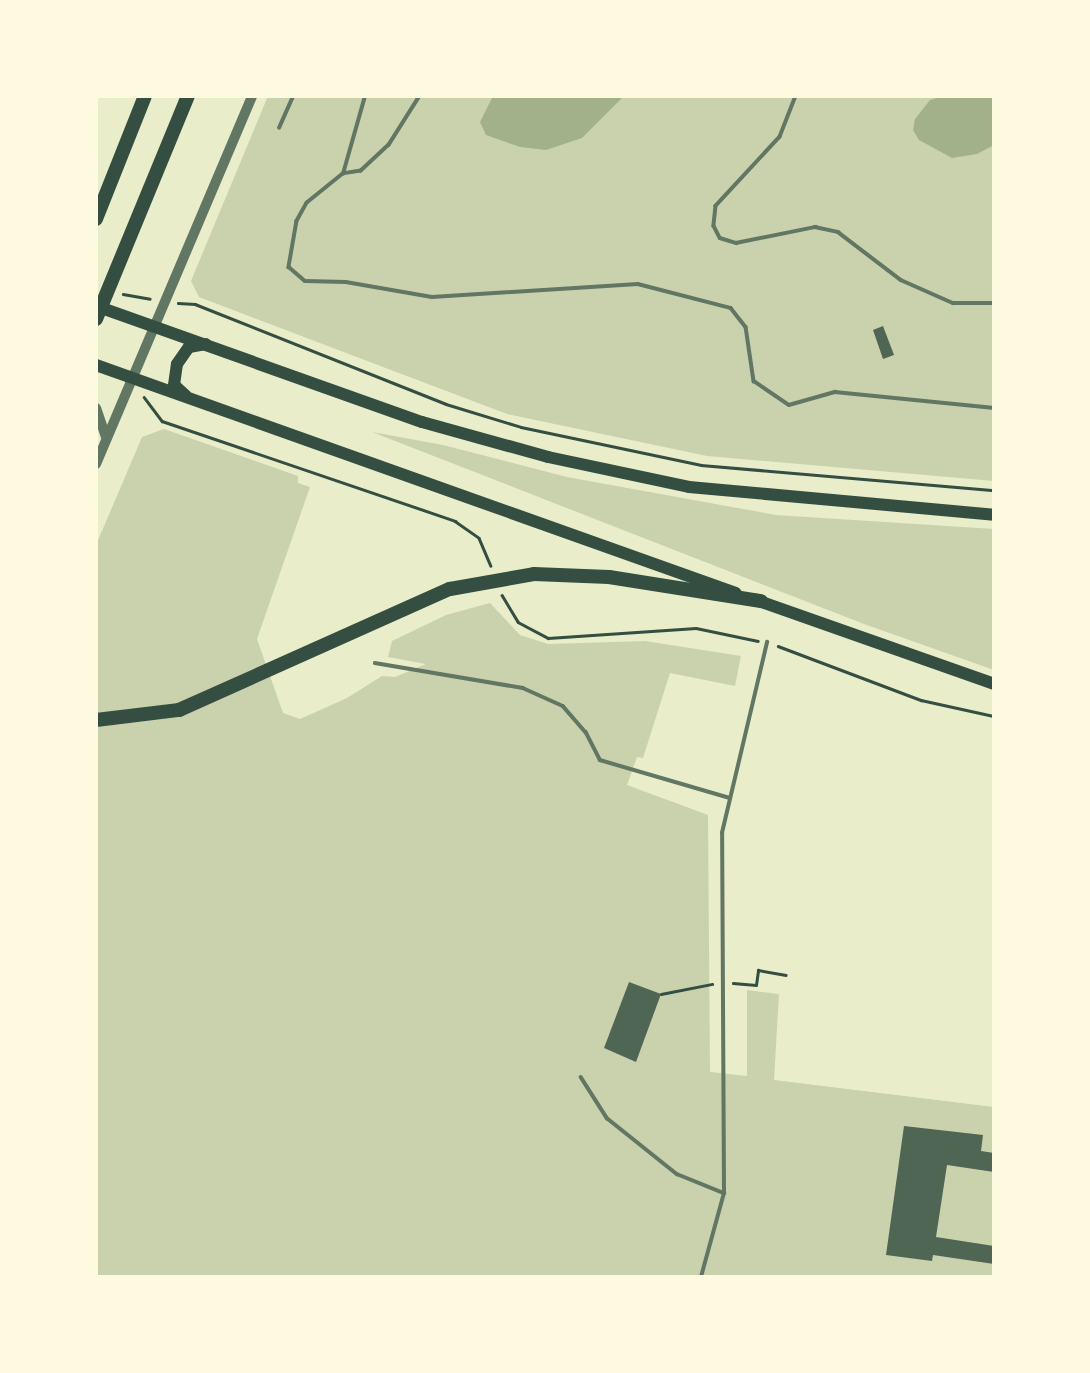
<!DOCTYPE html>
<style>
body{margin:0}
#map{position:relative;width:1090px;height:1373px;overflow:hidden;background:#e9edc9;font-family:Merriweather,serif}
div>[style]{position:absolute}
.green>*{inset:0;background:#cad2ad}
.water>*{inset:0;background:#a3b18a}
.building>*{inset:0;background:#4f6655}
.path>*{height:2.5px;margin:-1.25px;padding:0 1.25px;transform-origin:1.25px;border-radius:1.25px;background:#344e41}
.service>*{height:3.5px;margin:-1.75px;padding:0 1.75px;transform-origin:1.75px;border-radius:1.75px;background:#617663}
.tertiary>*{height:10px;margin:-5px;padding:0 5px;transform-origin:5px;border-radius:5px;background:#617663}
.primary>*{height:12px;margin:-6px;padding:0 6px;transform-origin:6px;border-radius:6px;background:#344e41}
.motorway>*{height:14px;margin:-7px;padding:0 7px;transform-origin:7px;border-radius:7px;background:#344e41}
span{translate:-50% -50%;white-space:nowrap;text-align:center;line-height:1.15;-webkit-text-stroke:7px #fefae0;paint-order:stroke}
.frame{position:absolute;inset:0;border:98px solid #fefae0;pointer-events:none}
</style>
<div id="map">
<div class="green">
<i style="clip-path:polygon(268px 96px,994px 96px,994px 481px,707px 456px,507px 414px,199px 297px,191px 281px)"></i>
<i style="clip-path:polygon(164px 429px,298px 476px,298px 483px,310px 487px,257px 639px,283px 713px,300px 719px,347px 698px,382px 676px,395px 677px,426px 664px,388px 657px,392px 641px,446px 615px,490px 603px,520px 635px,548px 644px,645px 641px,741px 656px,735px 686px,670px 673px,643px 758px,637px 757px,627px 785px,708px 815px,710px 1072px,747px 1076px,747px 990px,779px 994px,774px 1080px,994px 1107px,994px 1277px,96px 1277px,96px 545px,142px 437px)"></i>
<i style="clip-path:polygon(372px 432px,443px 445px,567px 477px,776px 515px,994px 529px,994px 670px,864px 624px)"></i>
</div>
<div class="water">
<i style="clip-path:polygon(493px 96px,624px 96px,582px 138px,546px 150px,520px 147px,486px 135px,480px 122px)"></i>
<i style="clip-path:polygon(943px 96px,994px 96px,994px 145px,977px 154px,952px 158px,919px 140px,913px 130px,915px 119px,930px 100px)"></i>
</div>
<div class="building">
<i style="clip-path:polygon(883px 326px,894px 355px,883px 359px,873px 330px)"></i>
<i style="clip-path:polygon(629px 982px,661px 994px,636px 1062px,604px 1048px)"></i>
<i style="clip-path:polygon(904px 1126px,983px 1135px,981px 1151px,994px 1153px,994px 1172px,947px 1165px,936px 1237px,994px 1246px,994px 1264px,933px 1255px,932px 1261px,886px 1255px)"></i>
</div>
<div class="path">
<i style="left:123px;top:294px;width:27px;rotate:10deg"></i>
<i style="left:178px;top:303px;width:17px;rotate:3deg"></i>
<i style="left:195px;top:304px;width:270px;rotate:21.7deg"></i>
<i style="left:446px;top:404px;width:78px;rotate:17deg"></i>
<i style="left:521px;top:427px;width:184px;rotate:11.9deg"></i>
<i style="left:701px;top:465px;width:294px;rotate:4.9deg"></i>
<i style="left:144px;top:397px;width:30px;rotate:53deg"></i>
<i style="left:162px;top:421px;width:310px;rotate:18.8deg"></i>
<i style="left:455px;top:521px;width:29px;rotate:35deg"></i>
<i style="left:479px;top:538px;width:30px;rotate:67deg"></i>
<i style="left:502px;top:595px;width:31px;rotate:59deg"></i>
<i style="left:518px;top:622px;width:34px;rotate:28deg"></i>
<i style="left:548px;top:638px;width:148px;rotate:-3.9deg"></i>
<i style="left:696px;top:628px;width:63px;rotate:11.8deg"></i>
<i style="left:778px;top:646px;width:153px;rotate:20.7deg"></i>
<i style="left:921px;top:700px;width:75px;rotate:12.4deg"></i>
<i style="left:733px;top:983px;width:23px;rotate:5deg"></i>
<i style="left:756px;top:985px;width:15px;rotate:-82deg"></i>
<i style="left:758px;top:970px;width:28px;rotate:10deg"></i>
<i style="left:661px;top:994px;width:52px;rotate:-11.1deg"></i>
</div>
<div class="service">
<i style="left:420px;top:96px;width:58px;rotate:122.3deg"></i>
<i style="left:389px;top:145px;width:38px;rotate:137deg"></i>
<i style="left:361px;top:171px;width:18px;rotate:171deg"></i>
<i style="left:343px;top:174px;width:46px;rotate:141.1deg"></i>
<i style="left:307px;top:203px;width:21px;rotate:119deg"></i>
<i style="left:297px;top:221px;width:47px;rotate:99.9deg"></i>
<i style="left:289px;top:267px;width:21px;rotate:41deg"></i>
<i style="left:305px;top:281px;width:41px;rotate:1.4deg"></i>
<i style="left:346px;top:282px;width:87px;rotate:9.9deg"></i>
<i style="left:432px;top:297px;width:206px;rotate:-3.6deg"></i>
<i style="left:638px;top:284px;width:96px;rotate:14.5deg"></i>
<i style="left:731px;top:308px;width:24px;rotate:52deg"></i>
<i style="left:746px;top:327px;width:55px;rotate:81.6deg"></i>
<i style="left:754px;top:381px;width:42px;rotate:34.4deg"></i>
<i style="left:789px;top:405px;width:48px;rotate:-15.8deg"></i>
<i style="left:835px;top:392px;width:160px;rotate:5.7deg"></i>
<i style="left:796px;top:96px;width:44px;rotate:111.3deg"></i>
<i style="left:780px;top:137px;width:94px;rotate:132.8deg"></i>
<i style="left:716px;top:206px;width:20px;rotate:96deg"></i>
<i style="left:714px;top:226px;width:13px;rotate:63deg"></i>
<i style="left:720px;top:238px;width:17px;rotate:17deg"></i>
<i style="left:736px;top:243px;width:81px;rotate:-11.4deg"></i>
<i style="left:815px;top:227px;width:24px;rotate:12deg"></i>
<i style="left:838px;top:232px;width:79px;rotate:37.3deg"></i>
<i style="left:901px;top:280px;width:57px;rotate:23.9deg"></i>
<i style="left:953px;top:303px;width:41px"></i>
<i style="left:279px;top:128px;width:35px;rotate:-66deg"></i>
<i style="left:343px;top:174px;width:81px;rotate:-74.2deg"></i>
<i style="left:375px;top:663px;width:150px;rotate:9.6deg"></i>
<i style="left:523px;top:688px;width:44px;rotate:24.2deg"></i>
<i style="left:563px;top:706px;width:35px;rotate:49deg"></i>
<i style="left:586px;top:732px;width:31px;rotate:63deg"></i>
<i style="left:600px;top:760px;width:135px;rotate:16.3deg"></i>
<i style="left:581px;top:1077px;width:49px;rotate:57.6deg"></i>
<i style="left:607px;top:1118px;width:90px;rotate:38.7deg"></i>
<i style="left:677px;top:1174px;width:51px;rotate:22deg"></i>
<i style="left:701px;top:1277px;width:87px;rotate:-74.7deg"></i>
<i style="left:724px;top:1193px;width:360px;rotate:-90.3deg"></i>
<i style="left:722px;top:833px;width:196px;rotate:-76.7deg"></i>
</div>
<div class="tertiary">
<i style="left:96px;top:408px;width:31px;rotate:71deg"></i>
<i style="left:96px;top:464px;width:400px;rotate:-67deg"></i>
</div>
<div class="primary">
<i style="left:96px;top:306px;width:346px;rotate:19.6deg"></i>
<i style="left:422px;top:422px;width:131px;rotate:15.5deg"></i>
<i style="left:548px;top:457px;width:144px;rotate:12deg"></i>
<i style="left:689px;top:487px;width:306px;rotate:5.2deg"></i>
<i style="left:96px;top:365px;width:679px;rotate:19.61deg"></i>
<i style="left:186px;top:396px;width:16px;rotate:-137deg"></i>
<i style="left:174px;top:385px;width:21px;rotate:-82deg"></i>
<i style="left:177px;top:364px;width:21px;rotate:-55deg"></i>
<i style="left:189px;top:347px;width:17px;rotate:-10deg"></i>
<i style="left:753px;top:599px;width:256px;rotate:19.4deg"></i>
</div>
<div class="motorway">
<i style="left:96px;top:219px;width:132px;rotate:-68.3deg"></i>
<i style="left:96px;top:319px;width:241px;rotate:-67.6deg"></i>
<i style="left:96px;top:720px;width:84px;rotate:-6.9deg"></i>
<i style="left:179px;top:710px;width:297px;rotate:-24.1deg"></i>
<i style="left:450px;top:589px;width:85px;rotate:-10.1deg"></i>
<i style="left:534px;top:574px;width:75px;rotate:2.3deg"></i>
<i style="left:609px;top:577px;width:154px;rotate:9deg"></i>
</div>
<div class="frame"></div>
</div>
